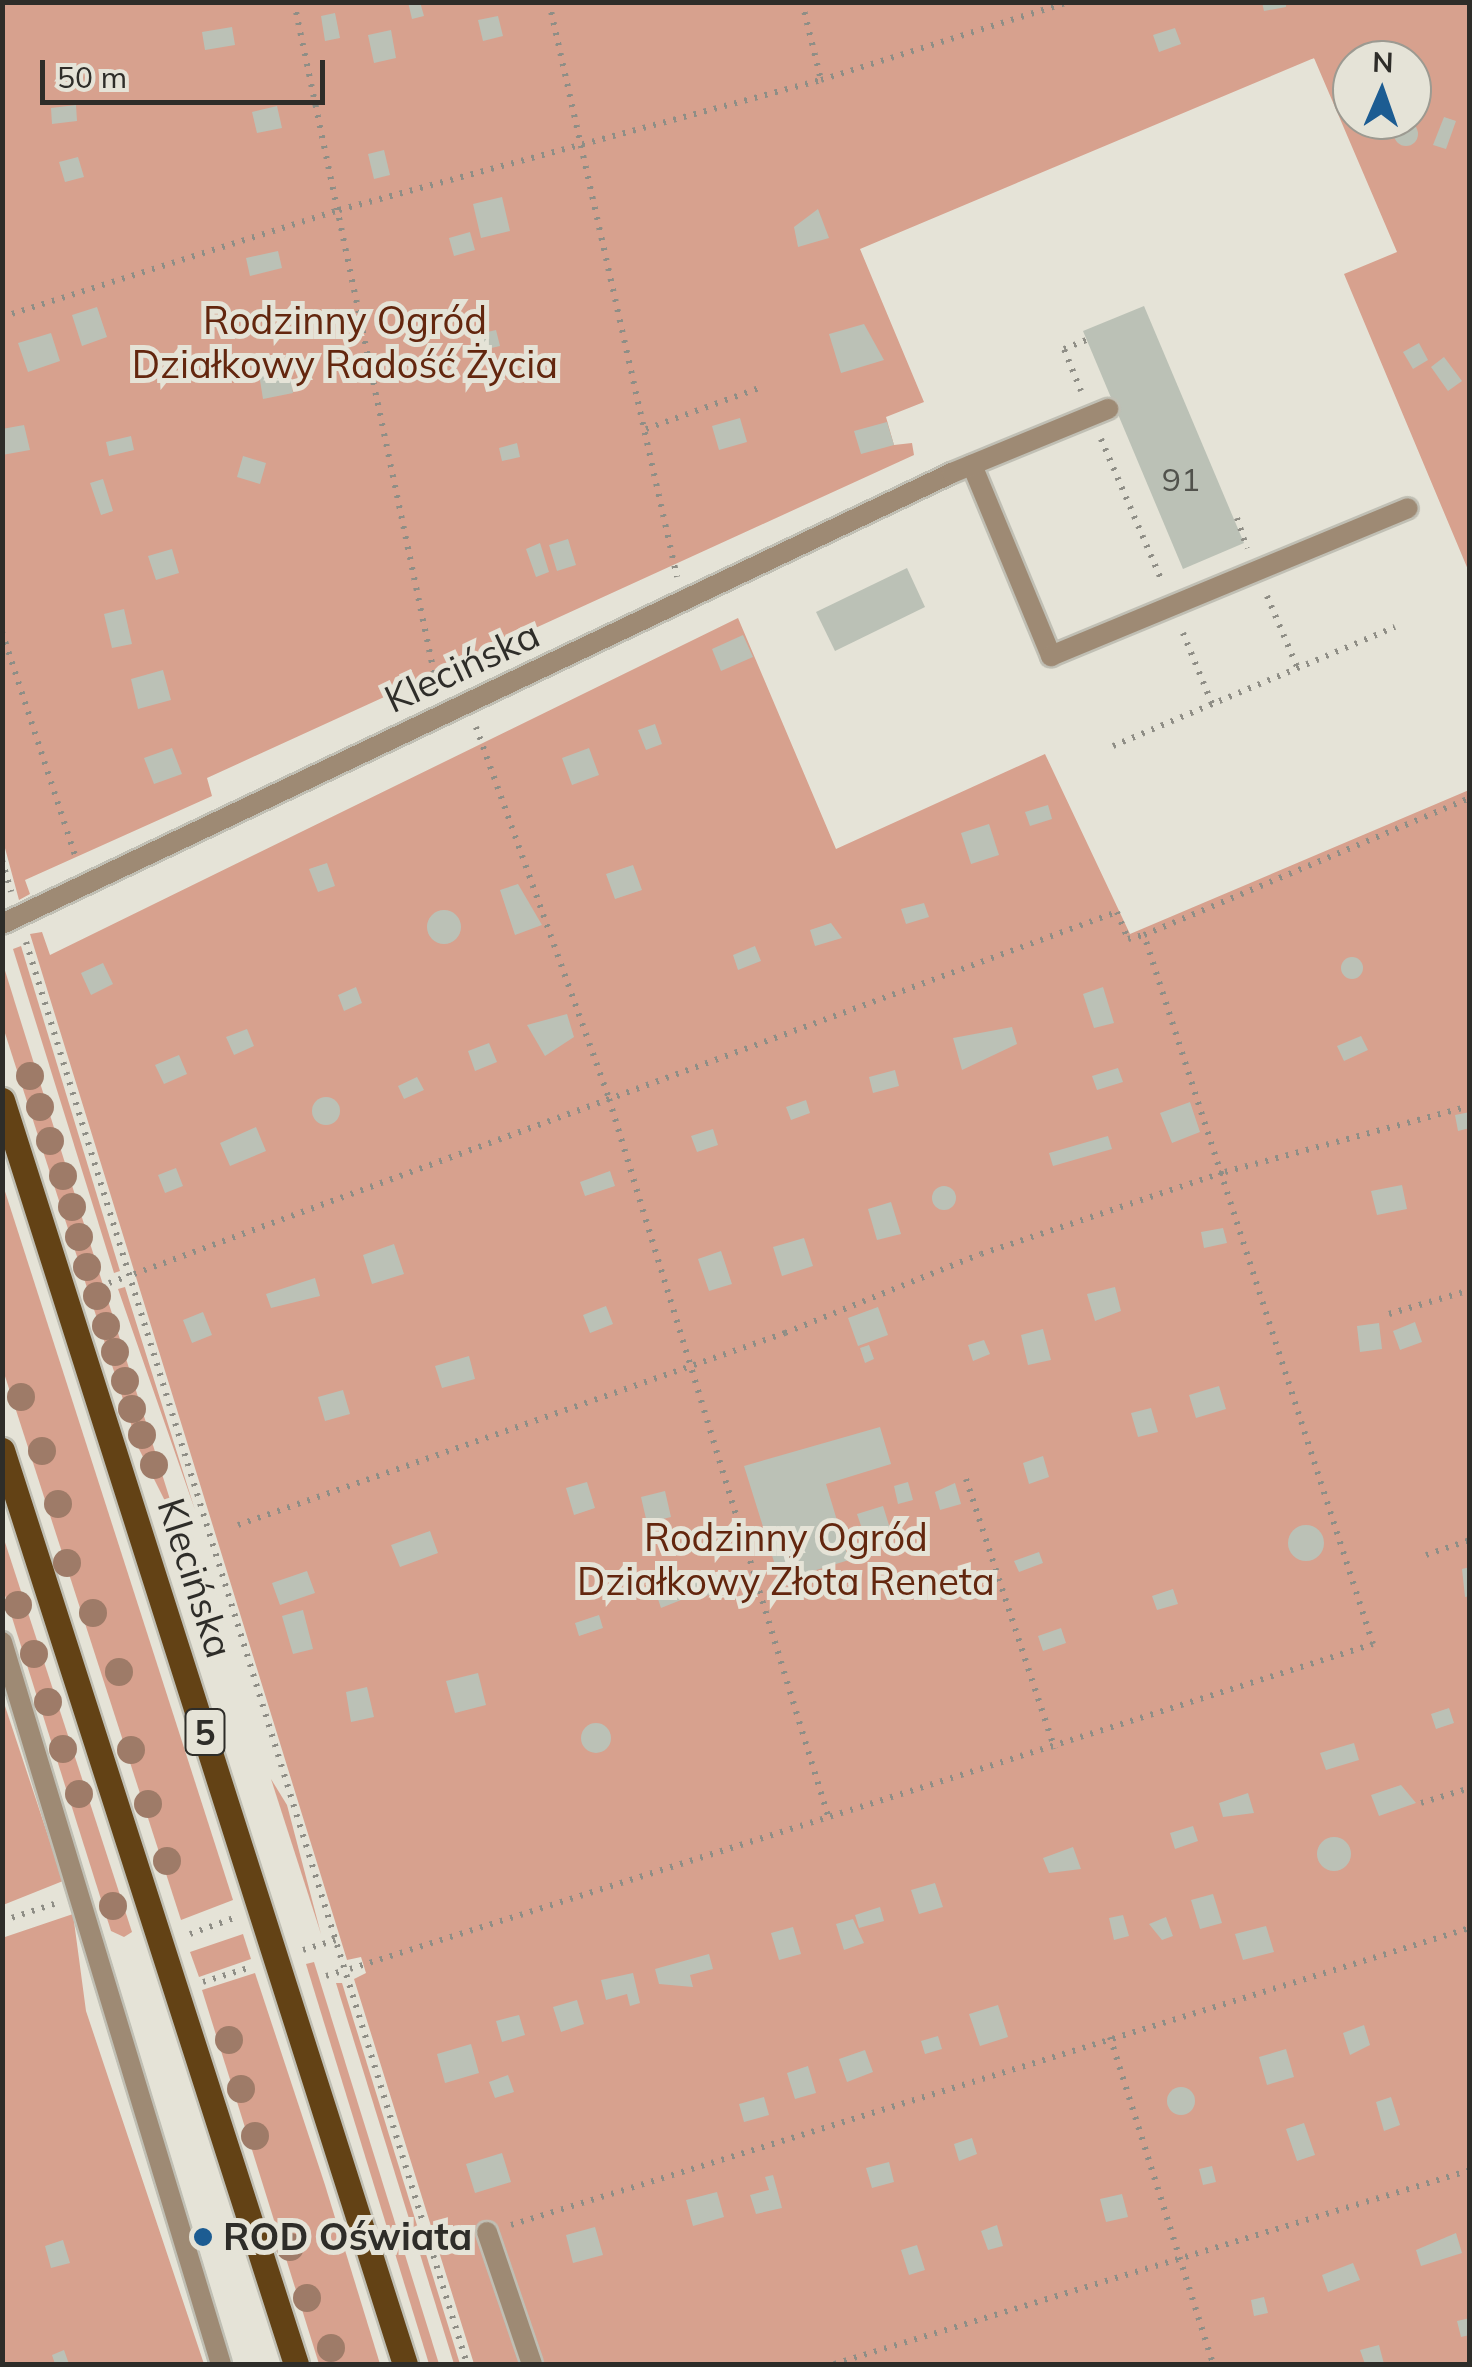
<!DOCTYPE html>
<meta charset="utf-8">
<style>
body{margin:0}
#map{position:relative;width:1472px;height:2367px;overflow:hidden;background:#e5e3d7;font-family:Mulish,sans-serif}
div>[style]{position:absolute}
.green>*{inset:0;background:#d7a18e}
.building>*{inset:0;background:#bbc1b6}
.round{border-radius:50%}
.path>*{height:6px;margin-top:-3px;transform-origin:0;background:repeating-linear-gradient(90deg,#8f8e86 0 2.5px,transparent 0 10.5px)}
.roads{filter:drop-shadow(2px 0 #c0bfb4) drop-shadow(-2px 0 #c0bfb4) drop-shadow(0 2px #c0bfb4) drop-shadow(0 -2px #c0bfb4)}
.lane>*{height:20px;margin:-10px;padding:0 10px;transform-origin:10px;border-radius:10px;background:#9e8a74}
.street>*{height:20px;margin:-10px;padding:0 10px;transform-origin:10px;border-radius:10px;background:#9e8a74}
.primary>*{height:25px;margin:-12.5px;padding:0 12.5px;transform-origin:12.5px;border-radius:12.5px;background:#634215}
.trees>*{width:28px;height:28px;margin:-14px;border-radius:50%;background:#9e7b68}
.dots>*{width:28px;height:28px;translate:-50% -50%;box-sizing:border-box;border:5px solid #e5e3d7;border-radius:50%}
span{translate:-50% -50%;white-space:nowrap;text-align:center;line-height:1.15;-webkit-text-stroke:10px #e5e3d7;paint-order:stroke}
.number-label{font-size:32px;color:#51524c}
.number-label span{-webkit-text-stroke-width:0}
.shield-label span{padding:2px 8px;background:#e5e3d7;border:2px solid;border-radius:8px;-webkit-text-stroke-width:0}
.shield-label{font-size:35px;color:#2e2d29;font-weight:700}
.park-label{font-size:38px;color:#63260e}
.street-label{font-size:38px;color:#2e2d29}
.poi-label{font-size:38px;color:#2e2d29;font-weight:700}
.left{translate:0 -50%;text-align:left}
.frame{position:absolute;inset:0;border:5px solid #2e2d29;pointer-events:none}
.north{position:absolute;left:1332px;top:40px;width:100px;height:100px;box-sizing:border-box;background:#e5e3d7;border:2px solid #9c9a91;border-radius:50%;rotate:2deg;font-size:28px;font-weight:700;line-height:40px;text-align:center;color:#2e2d29}
.north::after{content:'';display:block;margin:auto;width:35px;height:45px;background:#1c5c92;clip-path:polygon(50% 0,100% 100%,50% 72%,0 100%)}
.scale{position:absolute;left:40px;top:60px;width:285px;height:45px;box-sizing:border-box;border:5px solid #2e2d29;border-top:0;padding-left:12px;font-size:30px;line-height:35px;white-space:nowrap;color:#2e2d29;-webkit-text-stroke:8px #e5e3d7;paint-order:stroke}
</style>
<div id="map">
<div class="green">
<i style="clip-path:polygon(evenodd,2px 3px,1469px 3px,1469px 572px,1344px 274px,1397px 252px,1314px 58px,860px 249px,924px 402px,886px 417px,894px 445px,912px 443px,914px 455px,207px 778px,212px 796px,25px 880px,30px 894px,19px 900px,2px 837px,2px 3px,1352px 60px,1412px 60px,1412px 120px,1352px 120px,1352px 60px)"></i>
<i style="clip-path:polygon(738px 618px,836px 849px,1045px 754px,1130px 934px,1469px 790px,1469px 2364px,474px 2364px,354px 1979px,366px 1973px,361px 1957px,347px 1960px,30px 934px,42px 932px,50px 955px)"></i>
<i style="clip-path:polygon(21px 946px,120px 1271px,114px 1273px,13px 949px)"></i>
<i style="clip-path:polygon(2px 961px,172px 1506px,168px 1507px,139px 1449px,3px 1027px)"></i>
<i style="clip-path:polygon(2px 1182px,233px 1900px,181px 1920px,3px 1370px)"></i>
<i style="clip-path:polygon(125px 1287px,129px 1300px,195px 1510px,118px 1289px)"></i>
<i style="clip-path:polygon(2px 1533px,132px 1932px,124px 1937px,111px 1931px,3px 1589px)"></i>
<i style="clip-path:polygon(2px 1697px,63px 1881px,3px 1905px,2px 1905px)"></i>
<i style="clip-path:polygon(271px 1779px,287px 1805px,321px 1934px)"></i>
<i style="clip-path:polygon(73px 1914px,86px 2011px,204px 2364px,3px 2364px,2px 1938px)"></i>
<i style="clip-path:polygon(243px 1934px,251px 1959px,199px 1977px,190px 1952px)"></i>
<i style="clip-path:polygon(314px 1962px,439px 2364px,429px 2364px,306px 1964px)"></i>
<i style="clip-path:polygon(255px 1973px,325px 2185px,380px 2364px,319px 2364px,202px 1990px)"></i>
<i style="clip-path:polygon(336px 1983px,342px 1983px,460px 2364px,454px 2364px)"></i>
</div>
<div class="building">
<i style="clip-path:polygon(408px 2px,420px 2px,424px 16px,412px 19px)"></i>
<i style="clip-path:polygon(1262px 2px,1286px 2px,1286px 7px,1264px 11px)"></i>
<i style="clip-path:polygon(335px 13px,340px 38px,325px 41px,321px 16px)"></i>
<i style="clip-path:polygon(498px 16px,503px 36px,483px 41px,478px 20px)"></i>
<i style="clip-path:polygon(232px 27px,235px 45px,205px 50px,202px 32px)"></i>
<i style="clip-path:polygon(1175px 28px,1181px 44px,1159px 52px,1153px 35px)"></i>
<i style="clip-path:polygon(391px 30px,396px 58px,374px 63px,368px 35px)"></i>
<i style="clip-path:polygon(76px 105px,77px 121px,52px 124px,51px 108px)"></i>
<i style="clip-path:polygon(277px 106px,282px 128px,257px 133px,252px 112px)"></i>
<i style="clip-path:polygon(1444px 117px,1456px 121px,1446px 149px,1433px 145px)"></i>
<i class="round" style="left:1394px;top:122px;width:24px;height:24px"></i>
<i style="clip-path:polygon(384px 150px,390px 175px,374px 179px,368px 154px)"></i>
<i style="clip-path:polygon(78px 157px,84px 177px,65px 182px,59px 162px)"></i>
<i style="clip-path:polygon(502px 197px,510px 231px,481px 238px,473px 204px)"></i>
<i style="clip-path:polygon(818px 209px,829px 238px,798px 247px,794px 227px)"></i>
<i style="clip-path:polygon(470px 232px,475px 250px,454px 256px,449px 238px)"></i>
<i style="clip-path:polygon(278px 251px,282px 268px,250px 276px,246px 258px)"></i>
<i style="clip-path:polygon(1144px 306px,1244px 543px,1183px 569px,1083px 331px)"></i>
<i style="clip-path:polygon(97px 307px,107px 337px,82px 346px,72px 315px)"></i>
<i style="clip-path:polygon(864px 324px,884px 360px,841px 373px,829px 334px)"></i>
<i style="clip-path:polygon(496px 330px,500px 346px,474px 352px,470px 336px)"></i>
<i style="clip-path:polygon(51px 333px,60px 361px,28px 372px,18px 343px)"></i>
<i style="clip-path:polygon(1419px 343px,1428px 360px,1413px 369px,1403px 352px)"></i>
<i style="clip-path:polygon(1444px 357px,1462px 381px,1448px 391px,1431px 367px)"></i>
<i style="clip-path:polygon(289px 369px,293px 393px,263px 399px,259px 374px)"></i>
<i style="clip-path:polygon(740px 418px,747px 442px,719px 450px,712px 426px)"></i>
<i style="clip-path:polygon(887px 422px,894px 445px,861px 454px,854px 431px)"></i>
<i style="clip-path:polygon(24px 425px,30px 450px,2px 455px,2px 429px)"></i>
<i style="clip-path:polygon(131px 436px,134px 450px,109px 456px,106px 442px)"></i>
<i style="clip-path:polygon(517px 443px,520px 457px,502px 461px,499px 448px)"></i>
<i style="clip-path:polygon(243px 456px,266px 463px,260px 484px,237px 477px)"></i>
<i style="clip-path:polygon(103px 479px,113px 511px,101px 515px,90px 483px)"></i>
<i style="clip-path:polygon(568px 539px,576px 565px,557px 571px,549px 545px)"></i>
<i style="clip-path:polygon(540px 543px,549px 572px,536px 577px,526px 549px)"></i>
<i style="clip-path:polygon(172px 549px,179px 573px,156px 580px,148px 556px)"></i>
<i style="clip-path:polygon(907px 568px,925px 607px,835px 651px,816px 612px)"></i>
<i style="clip-path:polygon(124px 609px,132px 644px,112px 648px,104px 614px)"></i>
<i style="clip-path:polygon(743px 635px,753px 657px,721px 671px,712px 649px)"></i>
<i style="clip-path:polygon(163px 670px,171px 700px,138px 709px,131px 679px)"></i>
<i style="clip-path:polygon(655px 724px,662px 744px,646px 750px,638px 730px)"></i>
<i style="clip-path:polygon(172px 748px,182px 774px,154px 784px,144px 758px)"></i>
<i style="clip-path:polygon(589px 748px,599px 775px,572px 785px,562px 758px)"></i>
<i style="clip-path:polygon(1048px 805px,1052px 819px,1030px 826px,1025px 812px)"></i>
<i style="clip-path:polygon(989px 824px,999px 855px,971px 864px,961px 833px)"></i>
<i style="clip-path:polygon(327px 863px,335px 886px,318px 892px,309px 869px)"></i>
<i style="clip-path:polygon(633px 865px,642px 890px,615px 899px,606px 874px)"></i>
<i style="clip-path:polygon(518px 884px,542px 925px,515px 935px,500px 890px)"></i>
<i style="clip-path:polygon(924px 903px,929px 917px,906px 924px,901px 909px)"></i>
<i class="round" style="left:427px;top:910px;width:34px;height:34px"></i>
<i style="clip-path:polygon(831px 923px,842px 938px,815px 946px,810px 930px)"></i>
<i style="clip-path:polygon(755px 946px,761px 961px,738px 970px,733px 955px)"></i>
<i class="round" style="left:1341px;top:957px;width:22px;height:22px"></i>
<i style="clip-path:polygon(103px 963px,113px 984px,91px 995px,81px 973px)"></i>
<i style="clip-path:polygon(356px 987px,362px 1003px,344px 1011px,338px 995px)"></i>
<i style="clip-path:polygon(1103px 987px,1114px 1023px,1094px 1028px,1083px 994px)"></i>
<i style="clip-path:polygon(567px 1014px,574px 1037px,545px 1056px,527px 1025px)"></i>
<i style="clip-path:polygon(1012px 1027px,1017px 1044px,962px 1070px,953px 1038px)"></i>
<i style="clip-path:polygon(247px 1029px,254px 1046px,234px 1055px,226px 1037px)"></i>
<i style="clip-path:polygon(1361px 1036px,1368px 1050px,1344px 1061px,1337px 1046px)"></i>
<i style="clip-path:polygon(489px 1043px,497px 1062px,475px 1071px,468px 1051px)"></i>
<i style="clip-path:polygon(179px 1055px,187px 1074px,164px 1084px,155px 1065px)"></i>
<i style="clip-path:polygon(1118px 1068px,1123px 1082px,1097px 1090px,1092px 1076px)"></i>
<i style="clip-path:polygon(895px 1070px,899px 1086px,873px 1093px,869px 1077px)"></i>
<i style="clip-path:polygon(417px 1077px,424px 1090px,404px 1099px,398px 1086px)"></i>
<i class="round" style="left:312px;top:1097px;width:28px;height:28px"></i>
<i style="clip-path:polygon(806px 1100px,810px 1113px,791px 1120px,786px 1107px)"></i>
<i style="clip-path:polygon(1190px 1102px,1200px 1132px,1172px 1143px,1160px 1113px)"></i>
<i style="clip-path:polygon(1470px 1112px,1470px 1128px,1458px 1131px,1455px 1115px)"></i>
<i style="clip-path:polygon(256px 1127px,266px 1151px,230px 1166px,220px 1143px)"></i>
<i style="clip-path:polygon(713px 1129px,718px 1145px,697px 1152px,691px 1136px)"></i>
<i style="clip-path:polygon(1108px 1136px,1112px 1149px,1053px 1166px,1049px 1153px)"></i>
<i style="clip-path:polygon(176px 1168px,183px 1186px,165px 1193px,158px 1175px)"></i>
<i style="clip-path:polygon(610px 1171px,615px 1186px,585px 1196px,580px 1182px)"></i>
<i style="clip-path:polygon(1402px 1185px,1407px 1209px,1377px 1215px,1371px 1191px)"></i>
<i class="round" style="left:932px;top:1186px;width:24px;height:24px"></i>
<i style="clip-path:polygon(891px 1202px,901px 1234px,877px 1240px,868px 1209px)"></i>
<i style="clip-path:polygon(1223px 1228px,1227px 1243px,1204px 1248px,1201px 1232px)"></i>
<i style="clip-path:polygon(804px 1238px,813px 1266px,782px 1276px,773px 1247px)"></i>
<i style="clip-path:polygon(394px 1244px,404px 1274px,372px 1284px,363px 1255px)"></i>
<i style="clip-path:polygon(721px 1251px,732px 1284px,709px 1291px,698px 1259px)"></i>
<i style="clip-path:polygon(315px 1278px,320px 1296px,271px 1308px,266px 1294px)"></i>
<i style="clip-path:polygon(1115px 1287px,1121px 1311px,1095px 1321px,1087px 1294px)"></i>
<i style="clip-path:polygon(606px 1306px,613px 1324px,590px 1333px,583px 1315px)"></i>
<i style="clip-path:polygon(878px 1307px,888px 1335px,858px 1346px,848px 1318px)"></i>
<i style="clip-path:polygon(203px 1312px,212px 1335px,192px 1343px,183px 1320px)"></i>
<i style="clip-path:polygon(1415px 1322px,1422px 1342px,1400px 1350px,1393px 1331px)"></i>
<i style="clip-path:polygon(1379px 1323px,1382px 1349px,1360px 1352px,1357px 1326px)"></i>
<i style="clip-path:polygon(1043px 1329px,1051px 1360px,1028px 1365px,1021px 1335px)"></i>
<i style="clip-path:polygon(984px 1340px,990px 1354px,973px 1361px,968px 1345px)"></i>
<i style="clip-path:polygon(869px 1345px,874px 1359px,865px 1363px,860px 1348px)"></i>
<i style="clip-path:polygon(469px 1356px,475px 1379px,442px 1388px,435px 1366px)"></i>
<i style="clip-path:polygon(1219px 1386px,1226px 1409px,1196px 1418px,1189px 1395px)"></i>
<i style="clip-path:polygon(343px 1390px,350px 1414px,325px 1421px,318px 1397px)"></i>
<i style="clip-path:polygon(1151px 1408px,1158px 1432px,1138px 1437px,1131px 1413px)"></i>
<i style="clip-path:polygon(880px 1427px,891px 1464px,826px 1484px,849px 1560px,780px 1581px,744px 1466px)"></i>
<i style="clip-path:polygon(1043px 1456px,1049px 1477px,1029px 1484px,1023px 1463px)"></i>
<i style="clip-path:polygon(587px 1482px,595px 1508px,574px 1515px,566px 1488px)"></i>
<i style="clip-path:polygon(908px 1482px,913px 1500px,898px 1504px,894px 1486px)"></i>
<i style="clip-path:polygon(955px 1483px,961px 1504px,940px 1510px,935px 1492px)"></i>
<i style="clip-path:polygon(665px 1491px,671px 1517px,647px 1523px,641px 1497px)"></i>
<i style="clip-path:polygon(883px 1506px,893px 1538px,868px 1546px,857px 1514px)"></i>
<i class="round" style="left:1288px;top:1525px;width:36px;height:36px"></i>
<i style="clip-path:polygon(430px 1531px,438px 1553px,400px 1567px,391px 1545px)"></i>
<i style="clip-path:polygon(1039px 1552px,1043px 1563px,1019px 1572px,1014px 1561px)"></i>
<i style="clip-path:polygon(1470px 1567px,1470px 1596px,1465px 1597px,1462px 1569px)"></i>
<i style="clip-path:polygon(307px 1571px,315px 1593px,280px 1605px,272px 1583px)"></i>
<i style="clip-path:polygon(707px 1574px,713px 1594px,690px 1600px,684px 1581px)"></i>
<i style="clip-path:polygon(676px 1586px,681px 1600px,661px 1608px,656px 1593px)"></i>
<i style="clip-path:polygon(1173px 1589px,1178px 1604px,1157px 1610px,1152px 1596px)"></i>
<i style="clip-path:polygon(303px 1610px,313px 1649px,293px 1654px,282px 1616px)"></i>
<i style="clip-path:polygon(599px 1615px,603px 1628px,579px 1636px,575px 1623px)"></i>
<i style="clip-path:polygon(1061px 1628px,1066px 1643px,1043px 1651px,1038px 1636px)"></i>
<i style="clip-path:polygon(478px 1673px,486px 1705px,455px 1713px,446px 1681px)"></i>
<i style="clip-path:polygon(367px 1687px,374px 1717px,351px 1722px,346px 1692px)"></i>
<i style="clip-path:polygon(1449px 1708px,1454px 1723px,1436px 1729px,1431px 1714px)"></i>
<i class="round" style="left:581px;top:1723px;width:30px;height:30px"></i>
<i style="clip-path:polygon(1354px 1743px,1359px 1760px,1326px 1770px,1320px 1753px)"></i>
<i style="clip-path:polygon(1401px 1785px,1416px 1803px,1379px 1816px,1371px 1795px)"></i>
<i style="clip-path:polygon(1248px 1793px,1254px 1813px,1223px 1817px,1219px 1803px)"></i>
<i style="clip-path:polygon(1193px 1826px,1198px 1841px,1175px 1849px,1170px 1833px)"></i>
<i class="round" style="left:1317px;top:1837px;width:34px;height:34px"></i>
<i style="clip-path:polygon(1073px 1847px,1081px 1869px,1049px 1873px,1043px 1858px)"></i>
<i style="clip-path:polygon(935px 1883px,943px 1907px,919px 1914px,911px 1890px)"></i>
<i style="clip-path:polygon(1213px 1894px,1222px 1923px,1200px 1929px,1191px 1900px)"></i>
<i style="clip-path:polygon(880px 1907px,884px 1921px,859px 1928px,855px 1915px)"></i>
<i style="clip-path:polygon(1123px 1915px,1129px 1936px,1114px 1940px,1109px 1918px)"></i>
<i style="clip-path:polygon(1166px 1917px,1173px 1936px,1162px 1940px,1149px 1924px)"></i>
<i style="clip-path:polygon(853px 1919px,864px 1943px,844px 1950px,836px 1924px)"></i>
<i style="clip-path:polygon(1266px 1926px,1274px 1952px,1243px 1960px,1235px 1934px)"></i>
<i style="clip-path:polygon(793px 1927px,801px 1954px,779px 1960px,771px 1933px)"></i>
<i style="clip-path:polygon(709px 1954px,713px 1969px,690px 1975px,693px 1987px,659px 1984px,655px 1969px)"></i>
<i style="clip-path:polygon(633px 1973px,640px 2003px,630px 2006px,627px 1994px,606px 2000px,601px 1980px)"></i>
<i style="clip-path:polygon(577px 2000px,584px 2024px,561px 2032px,553px 2007px)"></i>
<i style="clip-path:polygon(998px 2005px,1008px 2037px,980px 2046px,969px 2014px)"></i>
<i style="clip-path:polygon(519px 2015px,525px 2035px,502px 2042px,496px 2021px)"></i>
<i style="clip-path:polygon(1364px 2025px,1370px 2045px,1350px 2055px,1343px 2033px)"></i>
<i style="clip-path:polygon(938px 2036px,942px 2049px,925px 2054px,921px 2041px)"></i>
<i style="clip-path:polygon(471px 2044px,479px 2073px,445px 2083px,437px 2054px)"></i>
<i style="clip-path:polygon(1286px 2049px,1294px 2077px,1267px 2085px,1259px 2057px)"></i>
<i style="clip-path:polygon(865px 2050px,873px 2072px,847px 2082px,839px 2059px)"></i>
<i style="clip-path:polygon(808px 2066px,816px 2093px,795px 2099px,787px 2073px)"></i>
<i style="clip-path:polygon(508px 2075px,514px 2092px,495px 2098px,489px 2082px)"></i>
<i class="round" style="left:1167px;top:2087px;width:28px;height:28px"></i>
<i style="clip-path:polygon(764px 2097px,769px 2115px,744px 2122px,739px 2104px)"></i>
<i style="clip-path:polygon(1391px 2097px,1400px 2125px,1384px 2131px,1376px 2102px)"></i>
<i style="clip-path:polygon(1304px 2123px,1315px 2155px,1297px 2161px,1286px 2129px)"></i>
<i style="clip-path:polygon(972px 2138px,977px 2154px,959px 2161px,954px 2144px)"></i>
<i style="clip-path:polygon(502px 2153px,511px 2182px,475px 2193px,466px 2164px)"></i>
<i style="clip-path:polygon(889px 2162px,894px 2182px,872px 2188px,866px 2168px)"></i>
<i style="clip-path:polygon(1212px 2166px,1216px 2182px,1203px 2185px,1199px 2169px)"></i>
<i style="clip-path:polygon(773px 2175px,782px 2208px,756px 2214px,750px 2195px,769px 2190px,765px 2177px)"></i>
<i style="clip-path:polygon(717px 2192px,724px 2217px,693px 2226px,686px 2200px)"></i>
<i style="clip-path:polygon(1122px 2194px,1128px 2217px,1106px 2222px,1100px 2199px)"></i>
<i style="clip-path:polygon(997px 2225px,1003px 2246px,988px 2250px,981px 2231px)"></i>
<i style="clip-path:polygon(595px 2227px,603px 2255px,573px 2263px,566px 2235px)"></i>
<i style="clip-path:polygon(1456px 2233px,1462px 2253px,1421px 2266px,1416px 2250px)"></i>
<i style="clip-path:polygon(63px 2240px,70px 2263px,51px 2268px,45px 2246px)"></i>
<i style="clip-path:polygon(917px 2245px,925px 2270px,909px 2275px,901px 2250px)"></i>
<i style="clip-path:polygon(1353px 2263px,1360px 2280px,1328px 2292px,1322px 2275px)"></i>
<i style="clip-path:polygon(1264px 2297px,1268px 2313px,1254px 2316px,1251px 2300px)"></i>
<i style="clip-path:polygon(1470px 2318px,1470px 2335px,1461px 2337px,1457px 2321px)"></i>
<i style="clip-path:polygon(1379px 2345px,1384px 2364px,1365px 2364px,1360px 2350px)"></i>
<i style="clip-path:polygon(64px 2350px,69px 2364px,55px 2364px,52px 2355px)"></i>
</div>
<div class="path">
<i style="left:294px;top:2px;width:685px;rotate:78.21deg"></i>
<i style="left:549px;top:2px;width:589px;rotate:77.45deg"></i>
<i style="left:802px;top:2px;width:80px;rotate:76.3deg"></i>
<i style="left:2px;top:317px;width:354px;rotate:-17.6deg"></i>
<i style="left:339px;top:210px;width:499px;rotate:-15.1deg"></i>
<i style="left:821px;top:80px;width:259px;rotate:-17.5deg"></i>
<i style="left:1081px;top:391px;width:45px;rotate:-112deg"></i>
<i style="left:1064px;top:349px;width:24px;rotate:-22deg"></i>
<i style="left:646px;top:429px;width:120px;rotate:-19.9deg"></i>
<i style="left:1101px;top:439px;width:152px;rotate:66.8deg"></i>
<i style="left:1237px;top:518px;width:32px;rotate:72deg"></i>
<i style="left:1267px;top:596px;width:79px;rotate:67deg"></i>
<i style="left:2px;top:632px;width:239px;rotate:71.9deg"></i>
<i style="left:1183px;top:633px;width:79px;rotate:67.7deg"></i>
<i style="left:476px;top:727px;width:395px;rotate:70.3deg"></i>
<i style="left:609px;top:1099px;width:753px;rotate:73.01deg"></i>
<i style="left:1113px;top:746px;width:306px;rotate:-22.9deg"></i>
<i style="left:2px;top:860px;width:33px;rotate:74deg"></i>
<i style="left:26px;top:942px;width:1489px;rotate:72.77deg"></i>
<i style="left:134px;top:1274px;width:1048px;rotate:-20.22deg"></i>
<i style="left:1117px;top:912px;width:29px;rotate:68deg"></i>
<i style="left:1128px;top:939px;width:16px;rotate:-14deg"></i>
<i style="left:1144px;top:935px;width:354px;rotate:-22.8deg"></i>
<i style="left:109px;top:1283px;width:15px;rotate:-20deg"></i>
<i style="left:1389px;top:1314px;width:84px;rotate:-16.5deg"></i>
<i style="left:966px;top:1479px;width:284px;rotate:71.8deg"></i>
<i style="left:238px;top:1525px;width:580px;rotate:-19.34deg"></i>
<i style="left:785px;top:1333px;width:211px;rotate:-22deg"></i>
<i style="left:981px;top:1254px;width:257px;rotate:-18.6deg"></i>
<i style="left:1225px;top:1172px;width:254px;rotate:-15.1deg"></i>
<i style="left:1426px;top:1555px;width:46px;rotate:-18.8deg"></i>
<i style="left:1421px;top:1803px;width:51px;rotate:-17deg"></i>
<i style="left:2px;top:1921px;width:55px;rotate:-18.1deg"></i>
<i style="left:190px;top:1934px;width:47px;rotate:-20deg"></i>
<i style="left:303px;top:1950px;width:34px;rotate:-17deg"></i>
<i style="left:350px;top:1969px;width:1073px;rotate:-17.62deg"></i>
<i style="left:1373px;top:1644px;width:745px;rotate:-107.9deg"></i>
<i style="left:326px;top:1976px;width:14px;rotate:-17deg"></i>
<i style="left:203px;top:1982px;width:47px;rotate:-17.3deg"></i>
<i style="left:1110px;top:2037px;width:343px;rotate:72.5deg"></i>
<i style="left:511px;top:2225px;width:1004px;rotate:-17.21deg"></i>
<i style="left:834px;top:2364px;width:665px;rotate:-16.96deg"></i>
</div>
<div class="roads">
<div class="lane">
<i style="left:972px;top:465px;width:207px;rotate:67.5deg"></i>
<i style="left:1051px;top:656px;width:386px;rotate:-22.5deg"></i>
<i style="left:2px;top:924px;width:1052px;rotate:-25.4deg"></i>
<i style="left:952px;top:473px;width:169px;rotate:-22.3deg"></i>
<i style="left:487px;top:2232px;width:139px;rotate:71.2deg"></i>
</div>
<div class="street">
<i style="left:2px;top:1642px;width:754px;rotate:73.13deg"></i>
</div>
<div class="primary">
<i style="left:2px;top:1100px;width:1327px;rotate:72.32deg"></i>
<i style="left:2px;top:1450px;width:960px;rotate:72.17deg"></i>
</div>
</div>
<div class="trees">
<i style="left:30px;top:1076px"></i>
<i style="left:40px;top:1107px"></i>
<i style="left:50px;top:1141px"></i>
<i style="left:63px;top:1176px"></i>
<i style="left:72px;top:1207px"></i>
<i style="left:79px;top:1237px"></i>
<i style="left:87px;top:1267px"></i>
<i style="left:97px;top:1296px"></i>
<i style="left:106px;top:1326px"></i>
<i style="left:115px;top:1352px"></i>
<i style="left:125px;top:1381px"></i>
<i style="left:21px;top:1397px"></i>
<i style="left:132px;top:1409px"></i>
<i style="left:142px;top:1435px"></i>
<i style="left:42px;top:1451px"></i>
<i style="left:154px;top:1465px"></i>
<i style="left:58px;top:1504px"></i>
<i style="left:67px;top:1563px"></i>
<i style="left:18px;top:1605px"></i>
<i style="left:93px;top:1613px"></i>
<i style="left:34px;top:1654px"></i>
<i style="left:119px;top:1672px"></i>
<i style="left:48px;top:1702px"></i>
<i style="left:63px;top:1749px"></i>
<i style="left:131px;top:1750px"></i>
<i style="left:79px;top:1794px"></i>
<i style="left:148px;top:1804px"></i>
<i style="left:167px;top:1861px"></i>
<i style="left:113px;top:1906px"></i>
<i style="left:229px;top:2040px"></i>
<i style="left:241px;top:2089px"></i>
<i style="left:255px;top:2136px"></i>
<i style="left:290px;top:2247px"></i>
<i style="left:307px;top:2298px"></i>
<i style="left:331px;top:2348px"></i>
</div>
<div class="dots">
<i style="left:203px;top:2237px;background:#1c5c92"></i>
</div>
<div class="number-label">
<span style="left:1181px;top:479px">91</span>
</div>
<div class="shield-label">
<span style="left:205px;top:1732px">5</span>
</div>
<div class="park-label">
<span style="left:345px;top:343px">Rodzinny Ogród<br>Działkowy Radość Życia</span>
<span style="left:786px;top:1560px">Rodzinny Ogród<br>Działkowy Złota Reneta</span>
</div>
<div class="street-label">
<span style="left:462px;top:667px;rotate:-25deg">Klecińska</span>
<span style="left:195px;top:1578px;rotate:72deg">Klecińska</span>
</div>
<div class="poi-label">
<span class="left" style="left:223px;top:2237px">ROD Oświata</span>
</div>
<div class="frame"></div>
<div class="north">N</div>
<div class="scale">50 m</div>
</div>
